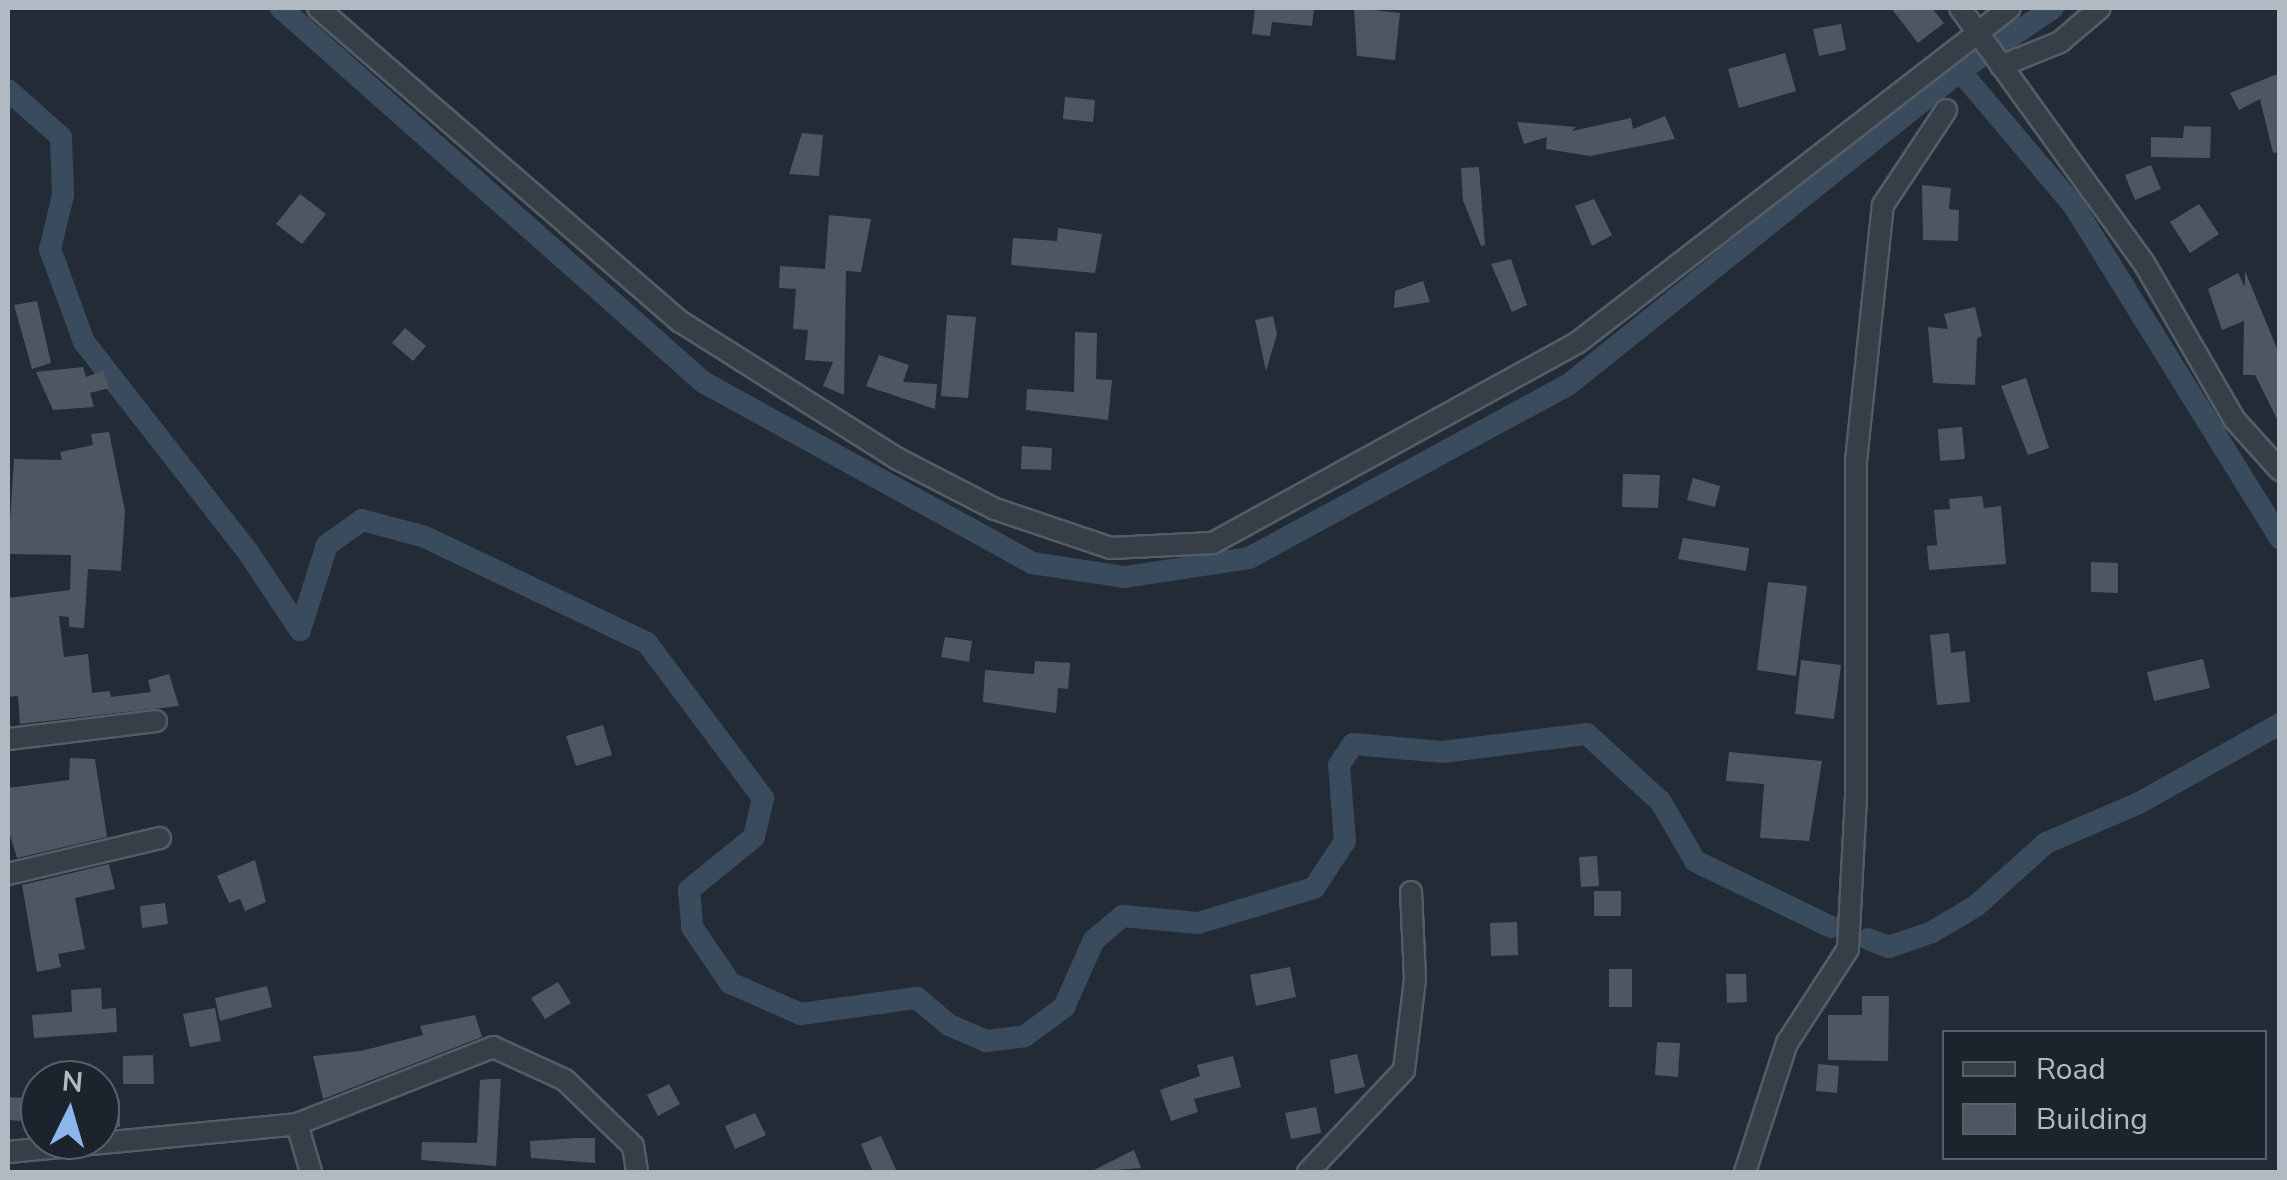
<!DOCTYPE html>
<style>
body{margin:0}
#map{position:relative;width:2287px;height:1180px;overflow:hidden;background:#232c36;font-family:"Nunito Sans",sans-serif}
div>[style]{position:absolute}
.canal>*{height:22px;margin:-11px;padding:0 11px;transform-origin:11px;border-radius:11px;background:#3a4b5e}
.building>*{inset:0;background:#4c5762}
.roads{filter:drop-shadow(2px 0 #545c65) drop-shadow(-2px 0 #545c65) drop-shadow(0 2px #545c65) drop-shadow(0 -2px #545c65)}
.street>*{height:20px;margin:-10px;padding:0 10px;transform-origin:10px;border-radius:10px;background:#363e47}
span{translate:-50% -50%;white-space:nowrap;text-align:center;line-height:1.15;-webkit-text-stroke:9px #1c232c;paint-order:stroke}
.frame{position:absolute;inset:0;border:10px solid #b1b9c3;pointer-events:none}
.legend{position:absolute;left:1942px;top:1030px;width:325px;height:130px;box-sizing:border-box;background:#1c232c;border:2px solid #585f68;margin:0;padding:12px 18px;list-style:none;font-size:30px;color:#b1b9c3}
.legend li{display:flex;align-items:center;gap:20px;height:50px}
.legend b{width:50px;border:2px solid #585f68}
.north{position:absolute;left:20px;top:1060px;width:100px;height:100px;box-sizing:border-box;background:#1c232c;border:2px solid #585f68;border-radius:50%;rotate:5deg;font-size:28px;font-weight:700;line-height:40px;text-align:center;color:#b1b9c3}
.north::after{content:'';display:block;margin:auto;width:35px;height:45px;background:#8db6ec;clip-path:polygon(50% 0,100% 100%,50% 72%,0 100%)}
</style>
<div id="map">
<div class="canal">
<i style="left:281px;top:8px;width:564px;rotate:41.55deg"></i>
<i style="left:703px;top:382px;width:376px;rotate:28.8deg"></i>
<i style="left:1032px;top:563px;width:94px;rotate:8.6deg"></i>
<i style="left:1125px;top:577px;width:125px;rotate:-8.7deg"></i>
<i style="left:1249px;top:558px;width:363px;rotate:-28.5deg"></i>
<i style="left:1568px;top:385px;width:502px;rotate:-38.7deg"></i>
<i style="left:1960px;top:71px;width:112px;rotate:-34.1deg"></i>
<i style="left:1960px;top:71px;width:177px;rotate:49.8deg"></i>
<i style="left:2074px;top:206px;width:391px;rotate:58.2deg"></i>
<i style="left:8px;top:90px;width:71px;rotate:41.6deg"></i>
<i style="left:61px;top:137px;width:58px;rotate:88deg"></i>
<i style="left:63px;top:195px;width:56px;rotate:103.5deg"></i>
<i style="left:50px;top:249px;width:99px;rotate:69.9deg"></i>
<i style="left:84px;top:342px;width:266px;rotate:52deg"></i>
<i style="left:248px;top:552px;width:94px;rotate:56.3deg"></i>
<i style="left:300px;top:630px;width:89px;rotate:-72.4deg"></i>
<i style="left:327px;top:545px;width:43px;rotate:-35.5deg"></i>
<i style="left:362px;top:520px;width:65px;rotate:15.1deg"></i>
<i style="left:425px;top:537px;width:246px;rotate:25.5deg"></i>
<i style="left:647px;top:643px;width:194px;rotate:53.2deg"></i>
<i style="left:763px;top:798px;width:40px;rotate:103deg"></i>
<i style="left:754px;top:837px;width:84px;rotate:140.8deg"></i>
<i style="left:689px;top:890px;width:37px;rotate:85deg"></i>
<i style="left:692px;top:927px;width:68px;rotate:55.8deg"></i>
<i style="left:730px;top:983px;width:77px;rotate:23.6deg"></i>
<i style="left:801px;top:1014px;width:117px;rotate:-7.9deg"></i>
<i style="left:917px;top:998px;width:42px;rotate:40.2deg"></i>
<i style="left:949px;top:1025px;width:40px;rotate:23.4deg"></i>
<i style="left:986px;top:1041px;width:39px;rotate:-7deg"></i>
<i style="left:1025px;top:1036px;width:49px;rotate:-36.6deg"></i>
<i style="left:1064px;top:1007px;width:73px;rotate:-65.9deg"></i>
<i style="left:1094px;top:940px;width:38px;rotate:-40deg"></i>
<i style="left:1123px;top:916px;width:75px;rotate:5.3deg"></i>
<i style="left:1198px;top:923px;width:121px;rotate:-16.8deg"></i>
<i style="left:1314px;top:888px;width:56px;rotate:-56.6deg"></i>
<i style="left:1345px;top:841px;width:76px;rotate:-94.5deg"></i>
<i style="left:1339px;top:765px;width:25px;rotate:-56deg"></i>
<i style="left:1353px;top:744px;width:89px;rotate:5.1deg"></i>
<i style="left:1442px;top:752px;width:146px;rotate:-7.1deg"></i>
<i style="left:1587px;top:734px;width:100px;rotate:42.6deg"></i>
<i style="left:1661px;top:802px;width:68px;rotate:60deg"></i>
<i style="left:1695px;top:861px;width:151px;rotate:25.9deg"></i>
<i style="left:1868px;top:939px;width:22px;rotate:21deg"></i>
<i style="left:1889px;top:947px;width:46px;rotate:-19.2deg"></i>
<i style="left:1932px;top:932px;width:51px;rotate:-30.6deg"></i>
<i style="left:1976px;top:906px;width:94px;rotate:-42deg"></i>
<i style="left:2046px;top:843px;width:101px;rotate:-23.3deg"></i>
<i style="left:2139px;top:803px;width:162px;rotate:-29.3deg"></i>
</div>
<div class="building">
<i style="clip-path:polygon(1255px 8px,1314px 8px,1312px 26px,1272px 22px,1270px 36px,1252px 34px)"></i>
<i style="clip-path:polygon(1354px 8px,1400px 13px,1395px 60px,1357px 56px)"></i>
<i style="clip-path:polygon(1891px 8px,1932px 8px,1944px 23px,1918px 43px)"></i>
<i style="clip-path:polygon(1841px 24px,1846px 50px,1819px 56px,1813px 29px)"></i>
<i style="clip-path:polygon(1785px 53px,1796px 91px,1739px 108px,1728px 69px)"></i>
<i style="clip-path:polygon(2280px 73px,2280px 152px,2273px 153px,2260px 99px,2239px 110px,2230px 93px)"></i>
<i style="clip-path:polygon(1065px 97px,1095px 100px,1093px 122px,1063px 119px)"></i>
<i style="clip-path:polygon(1665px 116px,1675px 139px,1590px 156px,1546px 149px,1547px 137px,1524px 144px,1517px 122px,1576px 127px,1572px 131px,1631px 118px,1633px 129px)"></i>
<i style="clip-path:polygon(2184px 126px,2211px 127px,2210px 158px,2151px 157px,2151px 137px,2183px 138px)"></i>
<i style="clip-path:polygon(802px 133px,823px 135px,819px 176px,789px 174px)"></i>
<i style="clip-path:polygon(2151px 165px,2161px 189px,2135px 200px,2125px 175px)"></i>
<i style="clip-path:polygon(1479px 167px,1485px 245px,1481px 246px,1463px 200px,1461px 168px)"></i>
<i style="clip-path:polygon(1922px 185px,1951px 188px,1949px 209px,1959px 210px,1958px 241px,1923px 240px)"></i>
<i style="clip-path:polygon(300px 194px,326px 214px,302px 244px,276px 224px)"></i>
<i style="clip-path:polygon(1594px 199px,1612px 235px,1592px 246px,1575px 206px)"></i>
<i style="clip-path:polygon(2199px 204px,2219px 234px,2190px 253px,2170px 222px)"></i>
<i style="clip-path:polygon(829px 215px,871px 219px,861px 272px,846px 271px,844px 395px,823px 386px,833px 362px,805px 360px,808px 330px,793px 329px,796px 289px,779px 288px,780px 266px,825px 269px)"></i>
<i style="clip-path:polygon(1058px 228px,1102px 234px,1095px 273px,1011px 265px,1013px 238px,1057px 241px)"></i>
<i style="clip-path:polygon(1511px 259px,1527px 305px,1512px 312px,1491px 264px)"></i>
<i style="clip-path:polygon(2245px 271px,2280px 356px,2280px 425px,2255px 375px,2243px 375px,2244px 321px,2222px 330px,2208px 289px,2238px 273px,2245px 287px)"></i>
<i style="clip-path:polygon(1423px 281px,1430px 302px,1394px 308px,1395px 291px)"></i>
<i style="clip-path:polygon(37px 301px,51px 363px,32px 369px,14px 305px)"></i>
<i style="clip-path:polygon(1975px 307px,1982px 336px,1977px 338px,1975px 385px,1933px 383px,1928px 327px,1948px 329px,1944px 314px)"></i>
<i style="clip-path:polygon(947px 315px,976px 317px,968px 398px,941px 396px)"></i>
<i style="clip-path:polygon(1273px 316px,1277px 334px,1266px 371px,1255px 320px)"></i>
<i style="clip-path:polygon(405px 328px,426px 346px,413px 361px,392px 343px)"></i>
<i style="clip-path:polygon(1075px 332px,1097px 333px,1096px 379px,1112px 380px,1108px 420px,1026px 410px,1027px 389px,1074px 392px)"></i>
<i style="clip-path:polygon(879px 355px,909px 365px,903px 382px,937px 384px,935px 409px,866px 386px)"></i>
<i style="clip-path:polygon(83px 367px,86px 377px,103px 371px,109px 388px,90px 393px,94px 407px,53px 410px,36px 372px)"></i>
<i style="clip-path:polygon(2026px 378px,2049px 448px,2028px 455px,2001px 386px)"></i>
<i style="clip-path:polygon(1962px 427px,1965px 459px,1940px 461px,1938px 429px)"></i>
<i style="clip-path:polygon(109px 432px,125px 511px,121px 571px,88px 569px,84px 628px,69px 627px,69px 617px,59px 616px,64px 657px,88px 654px,92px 693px,110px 691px,111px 697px,151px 692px,148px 680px,169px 674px,179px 706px,20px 724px,18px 696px,8px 697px,8px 598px,70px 590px,71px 555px,8px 554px,14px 459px,62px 460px,60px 452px,93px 445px,91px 434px)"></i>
<i style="clip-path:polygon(1022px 446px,1052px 448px,1051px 470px,1021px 469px)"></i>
<i style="clip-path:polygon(1623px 474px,1660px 475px,1658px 508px,1622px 507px)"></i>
<i style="clip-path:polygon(1693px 478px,1720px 486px,1715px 507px,1687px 500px)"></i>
<i style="clip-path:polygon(1982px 496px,1984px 508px,2001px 506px,2006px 564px,1929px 570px,1927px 546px,1937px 545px,1934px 510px,1950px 509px,1949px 499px)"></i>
<i style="clip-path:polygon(1683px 538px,1749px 548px,1746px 571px,1678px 559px)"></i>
<i style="clip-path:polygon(2091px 562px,2118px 563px,2118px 593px,2091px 592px)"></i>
<i style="clip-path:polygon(1768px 582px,1807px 586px,1796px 676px,1757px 670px)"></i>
<i style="clip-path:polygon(1949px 633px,1951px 653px,1965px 651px,1970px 702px,1937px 705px,1930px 635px)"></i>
<i style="clip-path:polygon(945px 637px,972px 641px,969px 662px,941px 657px)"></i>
<i style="clip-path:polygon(2203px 659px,2210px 688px,2154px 701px,2147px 672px)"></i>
<i style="clip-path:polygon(1801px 660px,1841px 665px,1834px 719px,1795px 714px)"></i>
<i style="clip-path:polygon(1035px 661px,1070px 663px,1068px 689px,1058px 688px,1056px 713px,983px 702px,985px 670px,1034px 674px)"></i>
<i style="clip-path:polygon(603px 725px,612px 755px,576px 766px,566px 736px)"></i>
<i style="clip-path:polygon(1729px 752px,1822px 761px,1809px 841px,1760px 838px,1764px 784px,1726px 781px)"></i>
<i style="clip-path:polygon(70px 758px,95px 759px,107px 837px,17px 858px,8px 828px,8px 788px,69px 780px)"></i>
<i style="clip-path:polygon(1597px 856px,1599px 886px,1581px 887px,1579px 857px)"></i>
<i style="clip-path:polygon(255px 860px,266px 902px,245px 911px,240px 899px,229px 903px,217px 876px)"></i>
<i style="clip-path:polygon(109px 864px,115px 889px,75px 898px,85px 949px,58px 954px,61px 967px,37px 972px,22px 885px)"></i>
<i style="clip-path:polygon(1594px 891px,1621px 891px,1621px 916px,1594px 916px)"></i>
<i style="clip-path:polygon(165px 903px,168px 924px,142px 928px,140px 906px)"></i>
<i style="clip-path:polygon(1517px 922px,1518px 955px,1491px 956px,1490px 923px)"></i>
<i style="clip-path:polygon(1290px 967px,1296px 997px,1256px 1006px,1250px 975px)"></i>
<i style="clip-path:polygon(1609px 969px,1632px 969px,1632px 1007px,1609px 1007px)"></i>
<i style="clip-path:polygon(1726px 974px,1746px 974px,1747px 1002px,1727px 1003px)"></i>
<i style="clip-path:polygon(558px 982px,571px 1003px,545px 1019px,531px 998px)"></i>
<i style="clip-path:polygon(267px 986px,272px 1007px,220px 1021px,215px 998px)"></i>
<i style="clip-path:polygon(101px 988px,102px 1009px,116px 1008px,117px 1032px,34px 1038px,32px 1015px,72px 1012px,71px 990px)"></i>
<i style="clip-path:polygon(1862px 996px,1889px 996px,1888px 1061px,1828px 1060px,1828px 1015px,1862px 1015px)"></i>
<i style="clip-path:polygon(215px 1008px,221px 1041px,190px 1047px,183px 1014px)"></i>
<i style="clip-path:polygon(475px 1015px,482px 1037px,323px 1099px,313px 1056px,361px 1051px,423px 1035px,420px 1026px)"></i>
<i style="clip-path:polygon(1657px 1042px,1680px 1043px,1678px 1077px,1655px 1075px)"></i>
<i style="clip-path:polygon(1357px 1054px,1365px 1087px,1335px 1094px,1330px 1060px)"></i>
<i style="clip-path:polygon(153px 1055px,154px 1084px,123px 1084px,123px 1056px)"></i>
<i style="clip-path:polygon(1233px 1056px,1241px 1087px,1194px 1099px,1198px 1112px,1171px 1121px,1160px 1090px,1200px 1076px,1197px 1065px)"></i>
<i style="clip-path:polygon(1818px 1064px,1839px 1066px,1837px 1093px,1816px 1091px)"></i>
<i style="clip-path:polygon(490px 1079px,501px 1079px,496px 1166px,421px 1160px,422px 1142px,477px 1143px,480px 1080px)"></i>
<i style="clip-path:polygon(669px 1084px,680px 1104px,658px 1116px,647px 1095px)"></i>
<i style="clip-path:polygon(8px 1097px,40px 1099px,40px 1122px,8px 1120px)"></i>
<i style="clip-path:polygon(100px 1100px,120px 1100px,120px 1127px,100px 1129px)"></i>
<i style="clip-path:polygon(1316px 1107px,1321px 1133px,1291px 1139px,1285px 1113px)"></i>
<i style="clip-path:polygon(755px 1113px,766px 1135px,735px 1149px,725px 1126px)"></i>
<i style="clip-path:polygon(881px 1136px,897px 1172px,873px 1172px,861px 1144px)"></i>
<i style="clip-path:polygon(576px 1138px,595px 1138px,595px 1163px,531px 1158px,530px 1141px)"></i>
<i style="clip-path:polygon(1134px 1150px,1141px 1168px,1090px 1172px)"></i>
</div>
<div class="roads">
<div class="street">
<i style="left:318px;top:8px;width:480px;rotate:40.9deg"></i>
<i style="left:681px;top:322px;width:254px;rotate:32.3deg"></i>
<i style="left:896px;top:458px;width:111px;rotate:27.3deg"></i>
<i style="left:995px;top:509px;width:122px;rotate:18.6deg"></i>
<i style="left:1111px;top:548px;width:102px;rotate:-2.8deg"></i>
<i style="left:1213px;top:543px;width:415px;rotate:-28.8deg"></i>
<i style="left:1577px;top:343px;width:547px;rotate:-37.73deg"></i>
<i style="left:1960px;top:8px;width:314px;rotate:54.2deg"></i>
<i style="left:2144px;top:263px;width:180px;rotate:60deg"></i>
<i style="left:2234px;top:419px;width:69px;rotate:48deg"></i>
<i style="left:2001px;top:66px;width:64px;rotate:-22.1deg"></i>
<i style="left:2060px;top:42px;width:52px;rotate:-40.4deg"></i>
<i style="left:8px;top:739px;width:149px;rotate:-6.9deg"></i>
<i style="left:8px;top:874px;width:156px;rotate:-13.3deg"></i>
<i style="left:297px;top:1124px;width:50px;rotate:73.7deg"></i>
<i style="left:8px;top:1152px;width:290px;rotate:-5.5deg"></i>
<i style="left:297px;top:1124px;width:211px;rotate:-21.4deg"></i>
<i style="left:493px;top:1047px;width:79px;rotate:24.6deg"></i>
<i style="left:565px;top:1080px;width:95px;rotate:44.1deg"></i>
<i style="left:633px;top:1146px;width:26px;rotate:81deg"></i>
<i style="left:1308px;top:1172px;width:140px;rotate:-46.7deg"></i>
<i style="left:1404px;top:1070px;width:92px;rotate:-83.1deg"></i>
<i style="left:1415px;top:979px;width:87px;rotate:-92.6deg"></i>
<i style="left:1745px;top:1172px;width:136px;rotate:-72deg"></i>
<i style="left:1787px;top:1043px;width:112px;rotate:-57deg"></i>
<i style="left:1848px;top:949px;width:154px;rotate:-87deg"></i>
<i style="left:1856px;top:795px;width:334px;rotate:-90deg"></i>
<i style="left:1856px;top:461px;width:257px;rotate:-84deg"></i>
<i style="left:1883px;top:205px;width:114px;rotate:-56.4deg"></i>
</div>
</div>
<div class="frame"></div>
<ul class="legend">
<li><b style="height:12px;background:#363e47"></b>Road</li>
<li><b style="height:28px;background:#4c5762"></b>Building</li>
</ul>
<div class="north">N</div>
</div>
